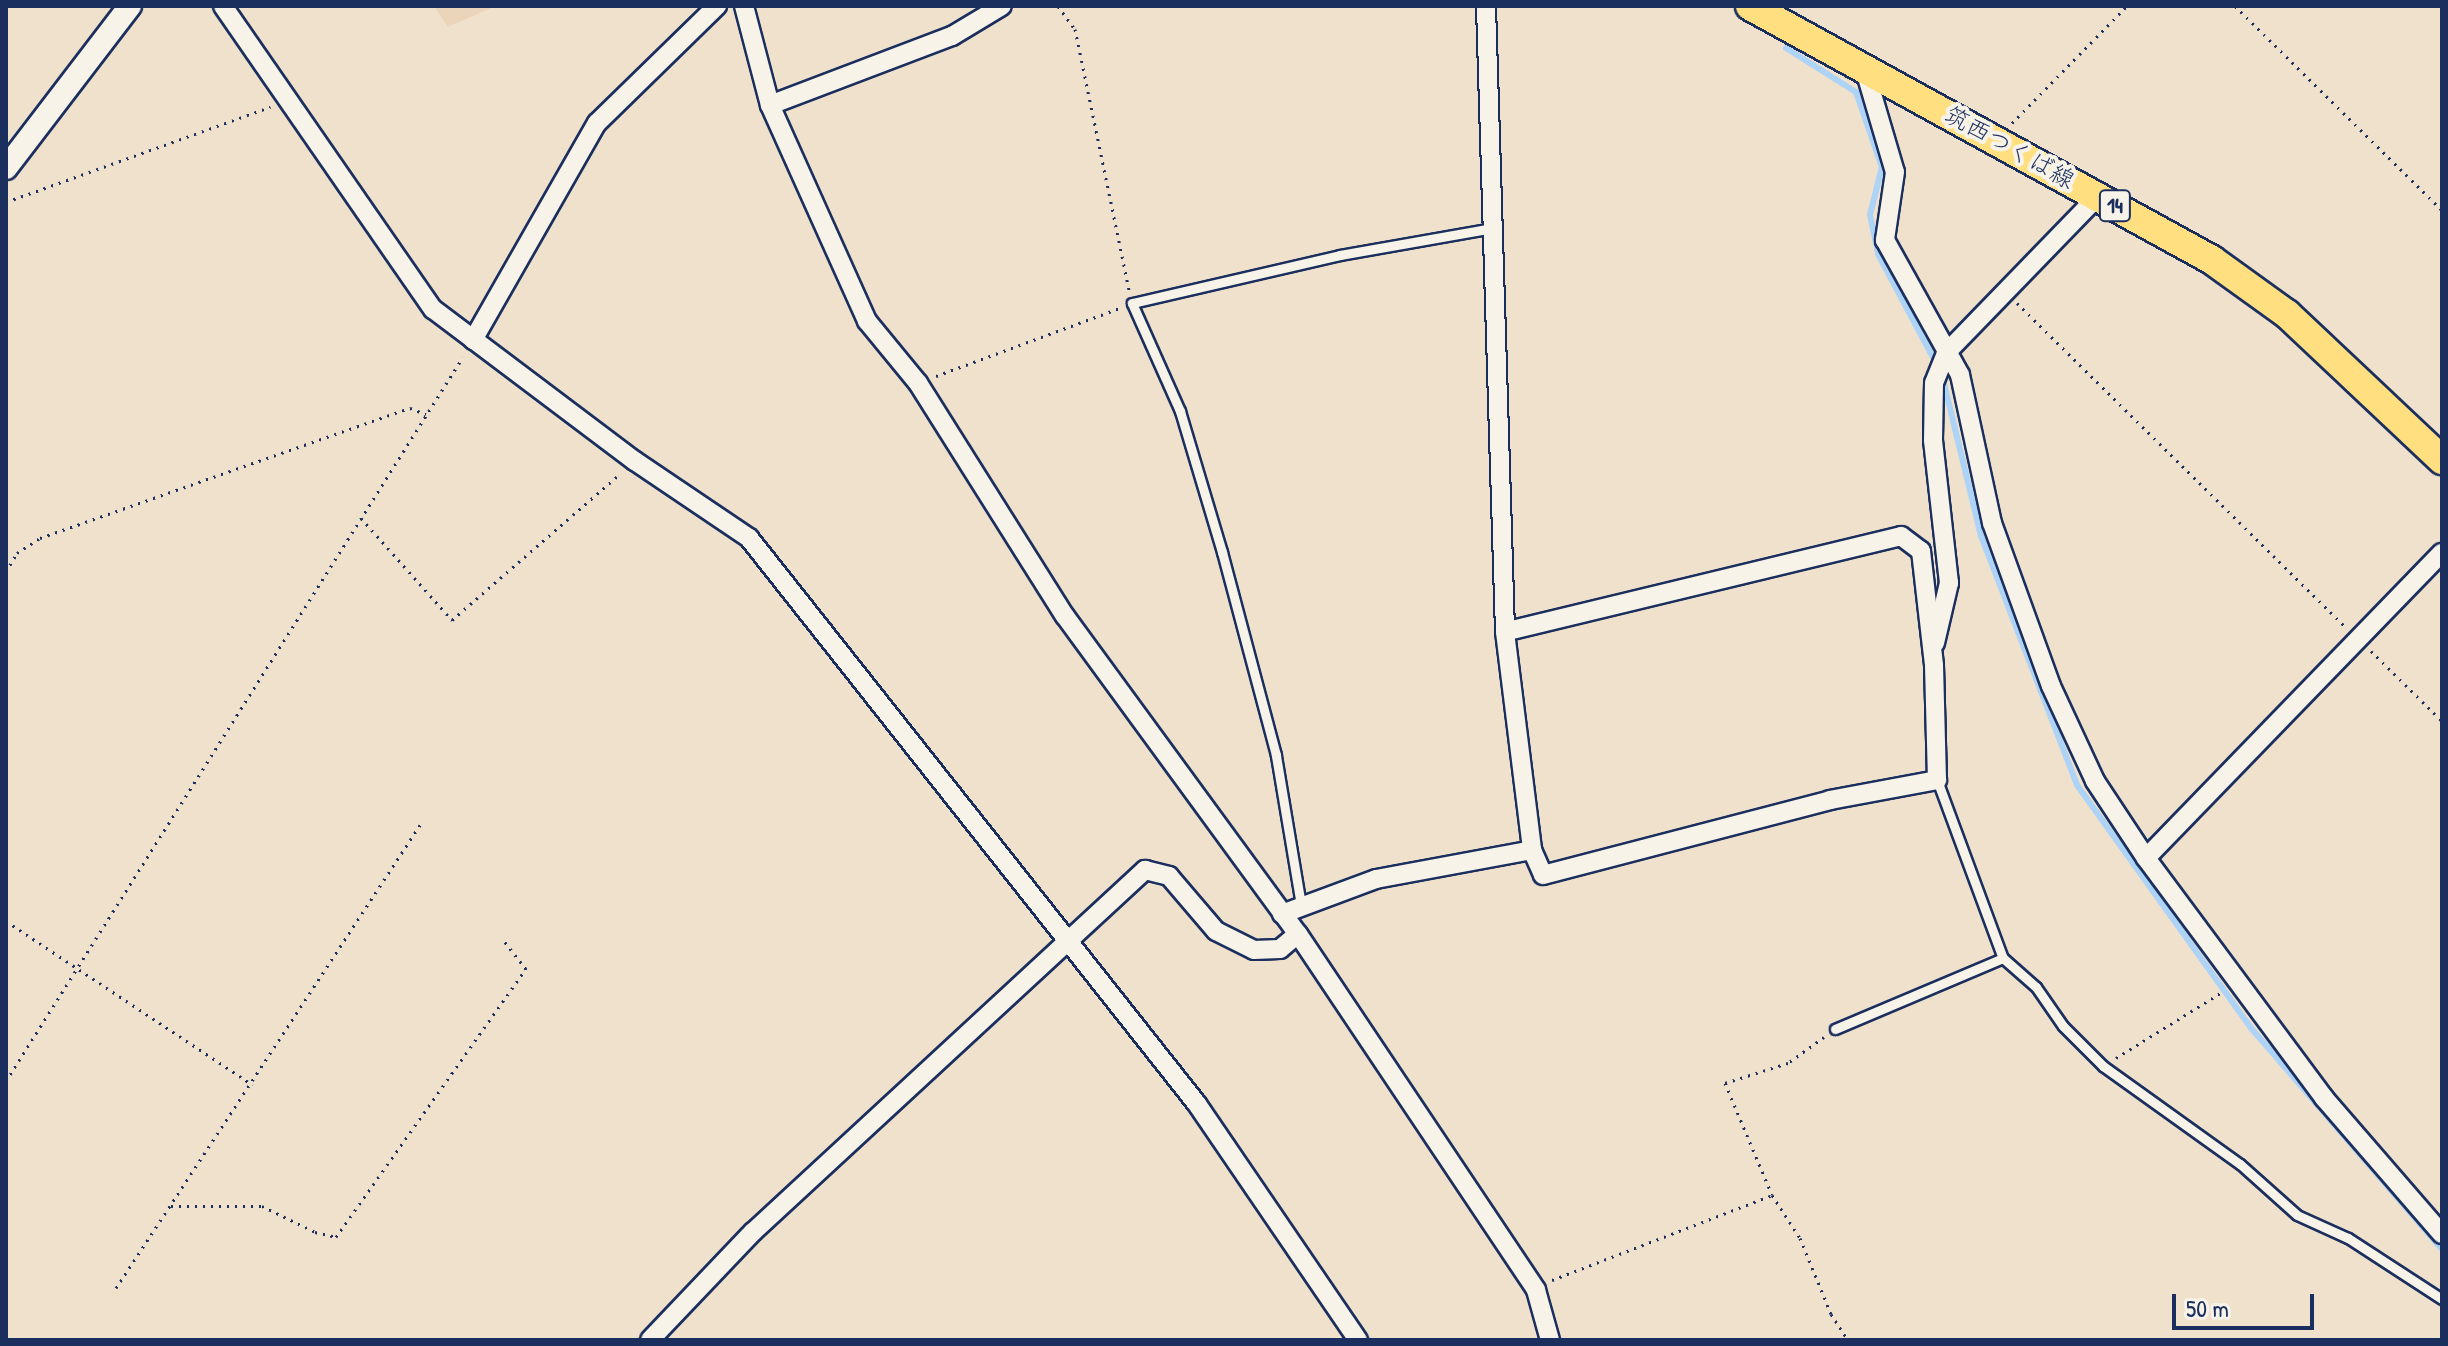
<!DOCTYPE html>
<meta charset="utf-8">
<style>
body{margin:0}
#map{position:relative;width:2448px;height:1346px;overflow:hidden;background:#f0e1cd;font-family:"Patrick Hand","Klee One",sans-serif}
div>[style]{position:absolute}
.built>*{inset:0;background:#ebd5ba}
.stream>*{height:6px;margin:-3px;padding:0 3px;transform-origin:3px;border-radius:3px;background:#add3f7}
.path>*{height:3px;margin-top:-1.5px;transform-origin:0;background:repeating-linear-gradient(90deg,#1b2f5e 0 2px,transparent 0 8px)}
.roads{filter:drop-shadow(2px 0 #1b2f5e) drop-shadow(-2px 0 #1b2f5e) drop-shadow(0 2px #1b2f5e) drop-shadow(0 -2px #1b2f5e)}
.service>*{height:9px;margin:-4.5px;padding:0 4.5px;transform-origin:4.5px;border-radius:4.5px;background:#f7f3e8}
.minor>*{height:18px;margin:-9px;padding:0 9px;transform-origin:9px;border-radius:9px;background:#f7f3e8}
.tertiary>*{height:22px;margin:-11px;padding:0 11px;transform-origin:11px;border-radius:11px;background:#f7f3e8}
.primary>*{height:28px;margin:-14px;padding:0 14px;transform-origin:14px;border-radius:14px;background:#ffdf80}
span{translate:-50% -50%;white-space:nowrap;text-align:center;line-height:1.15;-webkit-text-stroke:8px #f7f3e8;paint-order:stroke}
.shield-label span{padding:2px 6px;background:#f7f3e8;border:2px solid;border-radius:6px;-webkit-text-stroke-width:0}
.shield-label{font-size:22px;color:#1b2f5e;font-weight:700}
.street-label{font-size:24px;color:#1b2f5e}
.frame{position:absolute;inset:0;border:8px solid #1b2f5e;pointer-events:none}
.scale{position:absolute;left:2172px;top:1294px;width:142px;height:36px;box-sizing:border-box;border:4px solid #1b2f5e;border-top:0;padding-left:10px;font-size:24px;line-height:28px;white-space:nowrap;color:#1b2f5e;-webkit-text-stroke:6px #f7f3e8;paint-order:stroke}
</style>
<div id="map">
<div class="built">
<i style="clip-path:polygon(434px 6px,496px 6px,448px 27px)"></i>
</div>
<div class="stream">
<i style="left:1786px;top:48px;width:83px;rotate:32.2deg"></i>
<i style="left:1856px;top:92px;width:79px;rotate:70.9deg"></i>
<i style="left:1882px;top:167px;width:49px;rotate:104deg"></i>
<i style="left:1870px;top:215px;width:40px;rotate:78deg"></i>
<i style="left:1878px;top:254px;width:126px;rotate:62deg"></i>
<i style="left:1942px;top:375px;width:166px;rotate:76.4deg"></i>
<i style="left:1981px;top:536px;width:267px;rotate:68.9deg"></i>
<i style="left:2077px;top:785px;width:299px;rotate:54.4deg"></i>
<i style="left:2251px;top:1028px;width:292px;rotate:49.2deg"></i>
</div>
<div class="path">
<i style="left:1058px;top:6px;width:29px;rotate:54deg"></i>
<i style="left:1075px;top:29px;width:266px;rotate:78.3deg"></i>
<i style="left:2235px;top:6px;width:291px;rotate:44.6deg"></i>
<i style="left:2012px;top:123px;width:164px;rotate:-45.5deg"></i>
<i style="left:6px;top:202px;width:281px;rotate:-19.8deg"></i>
<i style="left:2017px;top:303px;width:460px;rotate:44.6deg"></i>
<i style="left:936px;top:376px;width:196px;rotate:-20.3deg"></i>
<i style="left:361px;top:518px;width:137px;rotate:48.3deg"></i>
<i style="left:452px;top:620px;width:223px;rotate:-41deg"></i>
<i style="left:6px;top:572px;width:22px;rotate:-60deg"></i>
<i style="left:17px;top:553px;width:27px;rotate:-33deg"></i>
<i style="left:40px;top:538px;width:392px;rotate:-19.4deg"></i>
<i style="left:410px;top:408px;width:17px;rotate:21deg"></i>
<i style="left:2371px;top:651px;width:100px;rotate:44.6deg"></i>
<i style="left:6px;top:921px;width:296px;rotate:33.6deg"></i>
<i style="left:1824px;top:1037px;width:44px;rotate:144.2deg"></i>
<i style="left:1788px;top:1063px;width:66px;rotate:162.4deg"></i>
<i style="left:1725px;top:1083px;width:121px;rotate:67.2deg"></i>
<i style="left:1772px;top:1195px;width:51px;rotate:56.9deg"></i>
<i style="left:1800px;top:1238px;width:82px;rotate:67.8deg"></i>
<i style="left:1831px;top:1314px;width:31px;rotate:57deg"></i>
<i style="left:2116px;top:1058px;width:125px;rotate:-31.9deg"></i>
<i style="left:6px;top:1081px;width:856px;rotate:-57.74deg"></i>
<i style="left:171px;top:1206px;width:91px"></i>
<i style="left:262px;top:1206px;width:59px;rotate:26.1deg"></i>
<i style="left:315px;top:1232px;width:22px;rotate:13deg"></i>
<i style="left:336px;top:1237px;width:329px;rotate:-54.7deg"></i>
<i style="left:526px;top:969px;width:36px;rotate:-128deg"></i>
<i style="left:1552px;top:1280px;width:236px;rotate:-21.1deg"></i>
<i style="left:116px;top:1288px;width:554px;rotate:-56.71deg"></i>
</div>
<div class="roads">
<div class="service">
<i style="left:1937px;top:780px;width:190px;rotate:69.7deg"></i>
<i style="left:2003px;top:958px;width:44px;rotate:41.3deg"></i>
<i style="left:2036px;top:987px;width:47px;rotate:55.3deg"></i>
<i style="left:2063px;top:1026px;width:57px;rotate:45deg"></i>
<i style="left:2103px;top:1066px;width:168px;rotate:35.6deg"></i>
<i style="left:2240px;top:1164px;width:76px;rotate:41.8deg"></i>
<i style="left:2297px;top:1215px;width:56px;rotate:24.3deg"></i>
<i style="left:2348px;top:1238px;width:112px;rotate:33deg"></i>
<i style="left:1301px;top:905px;width:152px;rotate:-99.5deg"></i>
<i style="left:1276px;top:755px;width:210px;rotate:-104.9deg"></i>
<i style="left:1222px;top:552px;width:147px;rotate:-106.6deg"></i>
<i style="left:1180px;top:411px;width:118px;rotate:-114deg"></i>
<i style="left:1132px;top:303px;width:213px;rotate:-13deg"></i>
<i style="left:1340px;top:255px;width:155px;rotate:-10deg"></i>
<i style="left:1835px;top:1029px;width:182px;rotate:-22.9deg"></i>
</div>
<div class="minor">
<i style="left:223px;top:6px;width:369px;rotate:55.3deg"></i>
<i style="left:433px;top:309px;width:253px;rotate:37deg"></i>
<i style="left:635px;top:461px;width:138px;rotate:34deg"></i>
<i style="left:749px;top:538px;width:722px;rotate:51.64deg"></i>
<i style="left:1197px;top:1104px;width:286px;rotate:55.7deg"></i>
<i style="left:744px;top:6px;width:102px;rotate:75.3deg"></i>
<i style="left:770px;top:105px;width:237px;rotate:65.8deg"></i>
<i style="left:867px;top:321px;width:80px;rotate:50.6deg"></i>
<i style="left:918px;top:383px;width:275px;rotate:57.8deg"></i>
<i style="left:1065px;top:616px;width:394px;rotate:53.8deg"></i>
<i style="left:1298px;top:934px;width:428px;rotate:56.2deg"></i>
<i style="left:1536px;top:1290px;width:52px;rotate:74.4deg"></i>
<i style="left:1486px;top:6px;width:626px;rotate:88.26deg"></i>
<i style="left:1505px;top:632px;width:220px;rotate:82.9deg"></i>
<i style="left:1532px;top:850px;width:27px;rotate:66deg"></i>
<i style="left:1543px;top:875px;width:297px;rotate:-14.6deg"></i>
<i style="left:1830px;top:800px;width:109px;rotate:-10.6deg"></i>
<i style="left:1937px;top:780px;width:115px;rotate:-91.5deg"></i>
<i style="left:1934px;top:665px;width:115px;rotate:-96.5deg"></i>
<i style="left:1921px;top:551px;width:25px;rotate:-143deg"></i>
<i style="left:1901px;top:536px;width:407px;rotate:166.4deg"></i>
<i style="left:1864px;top:67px;width:109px;rotate:73.6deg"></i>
<i style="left:1895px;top:172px;width:69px;rotate:98.4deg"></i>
<i style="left:1885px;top:240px;width:154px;rotate:60.9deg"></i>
<i style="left:1960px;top:375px;width:151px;rotate:77.8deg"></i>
<i style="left:1992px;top:523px;width:173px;rotate:70.1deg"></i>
<i style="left:2051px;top:686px;width:105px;rotate:65.1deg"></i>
<i style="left:2095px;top:781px;width:92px;rotate:56.5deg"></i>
<i style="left:2146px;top:858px;width:299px;rotate:53.4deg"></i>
<i style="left:2324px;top:1098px;width:180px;rotate:49.1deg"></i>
<i style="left:770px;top:105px;width:195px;rotate:-20.8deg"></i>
<i style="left:952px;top:36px;width:58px;rotate:-31deg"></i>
<i style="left:473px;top:340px;width:250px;rotate:-60.3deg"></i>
<i style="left:597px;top:123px;width:168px;rotate:-44.3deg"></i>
<i style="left:1935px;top:643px;width:62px;rotate:-76.9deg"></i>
<i style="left:1949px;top:583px;width:144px;rotate:-96.4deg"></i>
<i style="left:1933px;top:440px;width:57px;rotate:-89deg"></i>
<i style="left:1934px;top:383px;width:32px;rotate:-68deg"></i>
<i style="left:1946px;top:353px;width:219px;rotate:-45.9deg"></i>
<i style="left:2146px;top:858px;width:425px;rotate:-45.9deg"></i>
<i style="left:1282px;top:914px;width:100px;rotate:-20.4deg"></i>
<i style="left:1376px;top:879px;width:159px;rotate:-10.5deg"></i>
<i style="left:650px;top:1340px;width:149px;rotate:-46.4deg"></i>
<i style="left:753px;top:1232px;width:534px;rotate:-42.72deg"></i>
<i style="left:1145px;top:870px;width:25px;rotate:14deg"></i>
<i style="left:1169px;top:876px;width:72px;rotate:49.5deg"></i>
<i style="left:1216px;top:931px;width:42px;rotate:26.6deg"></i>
<i style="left:1254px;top:950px;width:26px;rotate:-2deg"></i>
<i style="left:1280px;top:949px;width:23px;rotate:-40deg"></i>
</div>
<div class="tertiary">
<i style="left:6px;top:168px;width:204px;rotate:-52.6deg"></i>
</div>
<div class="primary">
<i style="left:1750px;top:6px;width:527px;rotate:28.8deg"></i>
<i style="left:2212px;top:260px;width:92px;rotate:35.8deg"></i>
<i style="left:2287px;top:314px;width:213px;rotate:43.3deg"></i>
</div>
</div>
<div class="shield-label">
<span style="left:2115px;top:206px">14</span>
</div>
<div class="street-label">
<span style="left:2010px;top:147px;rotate:29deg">筑西つくば線</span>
</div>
<div class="frame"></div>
<div class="scale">50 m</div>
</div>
